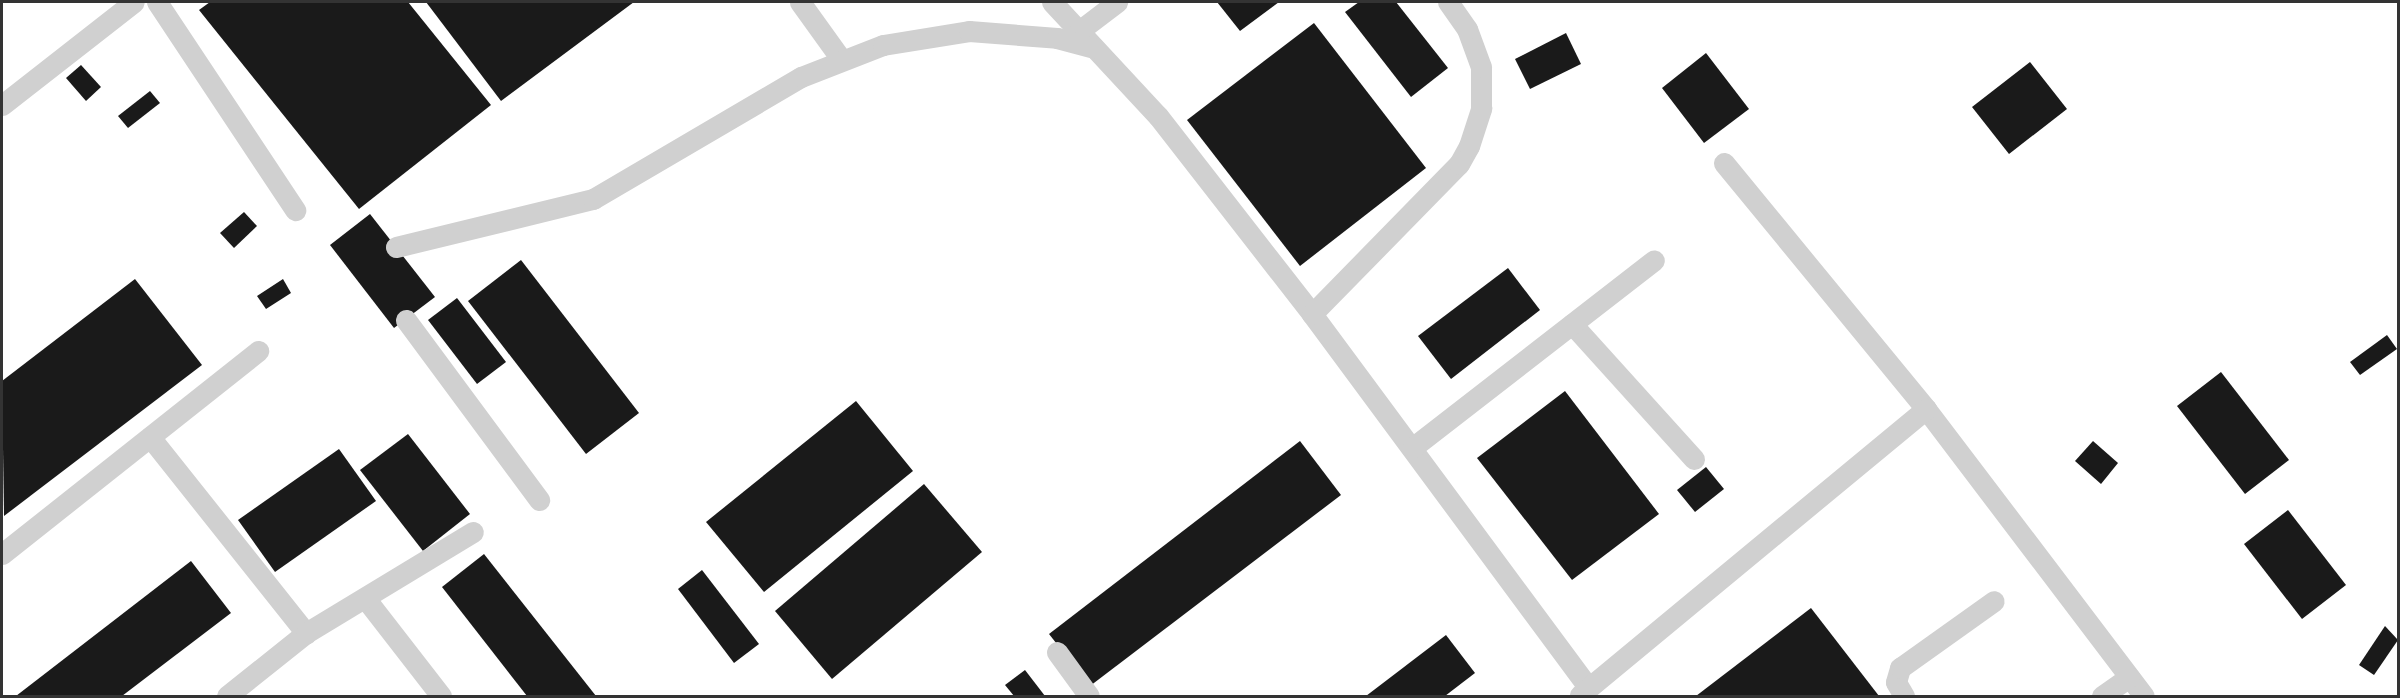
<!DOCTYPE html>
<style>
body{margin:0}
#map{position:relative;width:2400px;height:698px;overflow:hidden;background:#fff;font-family:"IBM Plex Sans",sans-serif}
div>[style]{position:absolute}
.building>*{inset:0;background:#1a1a1a}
.lane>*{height:21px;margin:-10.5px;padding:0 10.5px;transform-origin:10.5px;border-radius:10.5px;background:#d0d0d0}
span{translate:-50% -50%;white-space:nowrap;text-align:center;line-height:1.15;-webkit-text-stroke:6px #fff;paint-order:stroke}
.frame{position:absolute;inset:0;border:3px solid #333;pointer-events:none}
</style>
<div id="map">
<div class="building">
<i style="clip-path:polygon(210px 2px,408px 2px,491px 105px,359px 209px,199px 10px)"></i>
<i style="clip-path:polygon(426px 2px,634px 2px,501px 101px)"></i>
<i style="clip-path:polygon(1217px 2px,1279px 2px,1240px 31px)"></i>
<i style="clip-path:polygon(1359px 2px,1396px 2px,1448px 68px,1411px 97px,1345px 12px)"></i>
<i style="clip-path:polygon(1314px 23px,1426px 168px,1300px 266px,1187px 120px)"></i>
<i style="clip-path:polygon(1566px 33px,1581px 64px,1530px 89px,1515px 59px)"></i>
<i style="clip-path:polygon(1706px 53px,1749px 109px,1704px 143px,1662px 88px)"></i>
<i style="clip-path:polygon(2030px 62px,2067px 109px,2009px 154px,1972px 107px)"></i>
<i style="clip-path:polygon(81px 65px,101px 87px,86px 101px,66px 78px)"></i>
<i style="clip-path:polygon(150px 91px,160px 103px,128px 128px,118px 116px)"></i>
<i style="clip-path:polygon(244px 212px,257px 226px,234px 248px,220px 233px)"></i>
<i style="clip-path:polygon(370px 214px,435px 297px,394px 328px,330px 245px)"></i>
<i style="clip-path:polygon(521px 260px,639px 413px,586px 454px,468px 301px)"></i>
<i style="clip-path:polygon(1508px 268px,1540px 310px,1451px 379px,1418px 336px)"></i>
<i style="clip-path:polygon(135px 279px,202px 365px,4px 516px,2px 381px)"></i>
<i style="clip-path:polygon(283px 279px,291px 293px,266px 309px,257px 296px)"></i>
<i style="clip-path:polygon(457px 298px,506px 362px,477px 384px,428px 320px)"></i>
<i style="clip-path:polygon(2387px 335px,2397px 349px,2360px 375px,2350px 362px)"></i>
<i style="clip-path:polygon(2221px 372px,2289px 460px,2245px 494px,2177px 406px)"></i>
<i style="clip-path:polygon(1565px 391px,1659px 514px,1572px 580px,1477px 458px)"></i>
<i style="clip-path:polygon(856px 401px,913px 471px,764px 592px,706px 522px)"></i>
<i style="clip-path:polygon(408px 434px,470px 514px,423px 551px,360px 470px)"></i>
<i style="clip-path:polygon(1300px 441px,1341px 495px,1090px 686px,1049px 634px)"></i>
<i style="clip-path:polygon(2093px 441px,2118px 463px,2101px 484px,2075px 461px)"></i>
<i style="clip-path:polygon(339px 449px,376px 501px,275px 572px,238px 520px)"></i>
<i style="clip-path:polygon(1706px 467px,1724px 489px,1695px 512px,1677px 490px)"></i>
<i style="clip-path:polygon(924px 484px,982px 552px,832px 679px,775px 611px)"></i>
<i style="clip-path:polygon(2288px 510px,2346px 585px,2302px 619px,2244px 544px)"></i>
<i style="clip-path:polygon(484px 554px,596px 696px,527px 696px,442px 587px)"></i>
<i style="clip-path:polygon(191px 561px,231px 613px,122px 696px,16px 696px)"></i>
<i style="clip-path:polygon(702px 570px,759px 644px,734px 663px,678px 589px)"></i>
<i style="clip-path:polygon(1811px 608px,1879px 696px,1696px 696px)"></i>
<i style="clip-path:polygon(2385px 626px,2398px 640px,2374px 675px,2359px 665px)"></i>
<i style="clip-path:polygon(1446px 635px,1475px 673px,1445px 696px,1366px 696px)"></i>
<i style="clip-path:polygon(1025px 670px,1045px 696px,1014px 696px,1005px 685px)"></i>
</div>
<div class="lane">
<i style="left:157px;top:2px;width:250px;rotate:56.4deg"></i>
<i style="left:800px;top:2px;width:70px;rotate:54.3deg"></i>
<i style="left:1052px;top:2px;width:156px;rotate:47.1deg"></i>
<i style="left:1158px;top:116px;width:251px;rotate:52.1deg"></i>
<i style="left:1312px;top:314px;width:465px;rotate:53.5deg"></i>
<i style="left:1079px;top:31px;width:48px;rotate:-37.3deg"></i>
<i style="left:2px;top:105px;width:167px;rotate:-38deg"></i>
<i style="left:1724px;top:163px;width:318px;rotate:50.6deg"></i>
<i style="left:1926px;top:409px;width:360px;rotate:52.8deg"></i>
<i style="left:396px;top:247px;width:203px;rotate:-13.7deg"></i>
<i style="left:593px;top:199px;width:241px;rotate:-30.4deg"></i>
<i style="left:801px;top:77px;width:88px;rotate:-21.3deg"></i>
<i style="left:883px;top:45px;width:87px;rotate:-9.2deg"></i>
<i style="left:969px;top:31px;width:88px;rotate:4.5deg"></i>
<i style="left:1057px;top:38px;width:38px;rotate:15deg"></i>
<i style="left:1312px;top:314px;width:210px;rotate:-45.6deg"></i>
<i style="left:1459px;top:164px;width:21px;rotate:-61deg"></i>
<i style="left:1469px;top:146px;width:40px;rotate:-72deg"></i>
<i style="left:1481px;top:108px;width:41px;rotate:-90deg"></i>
<i style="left:1481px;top:67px;width:40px;rotate:-110.2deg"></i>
<i style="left:1467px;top:29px;width:33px;rotate:-125deg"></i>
<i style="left:406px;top:320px;width:224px;rotate:53.5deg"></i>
<i style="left:1572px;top:324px;width:182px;rotate:47.9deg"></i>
<i style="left:150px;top:437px;width:251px;rotate:51.5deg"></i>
<i style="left:1412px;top:448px;width:306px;rotate:-37.8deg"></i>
<i style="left:2px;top:554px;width:327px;rotate:-38.4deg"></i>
<i style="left:365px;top:598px;width:124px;rotate:52.2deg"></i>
<i style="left:1057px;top:652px;width:54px;rotate:54deg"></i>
<i style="left:1580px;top:695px;width:449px;rotate:-39.6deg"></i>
<i style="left:227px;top:696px;width:101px;rotate:-38.6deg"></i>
<i style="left:306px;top:633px;width:195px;rotate:-31.2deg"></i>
<i style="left:1904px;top:696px;width:16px;rotate:-120deg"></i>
<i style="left:1896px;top:682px;width:15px;rotate:-74deg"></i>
<i style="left:1900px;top:668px;width:115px;rotate:-35.5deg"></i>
<i style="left:2102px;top:696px;width:33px;rotate:-35deg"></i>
</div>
<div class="frame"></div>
</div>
